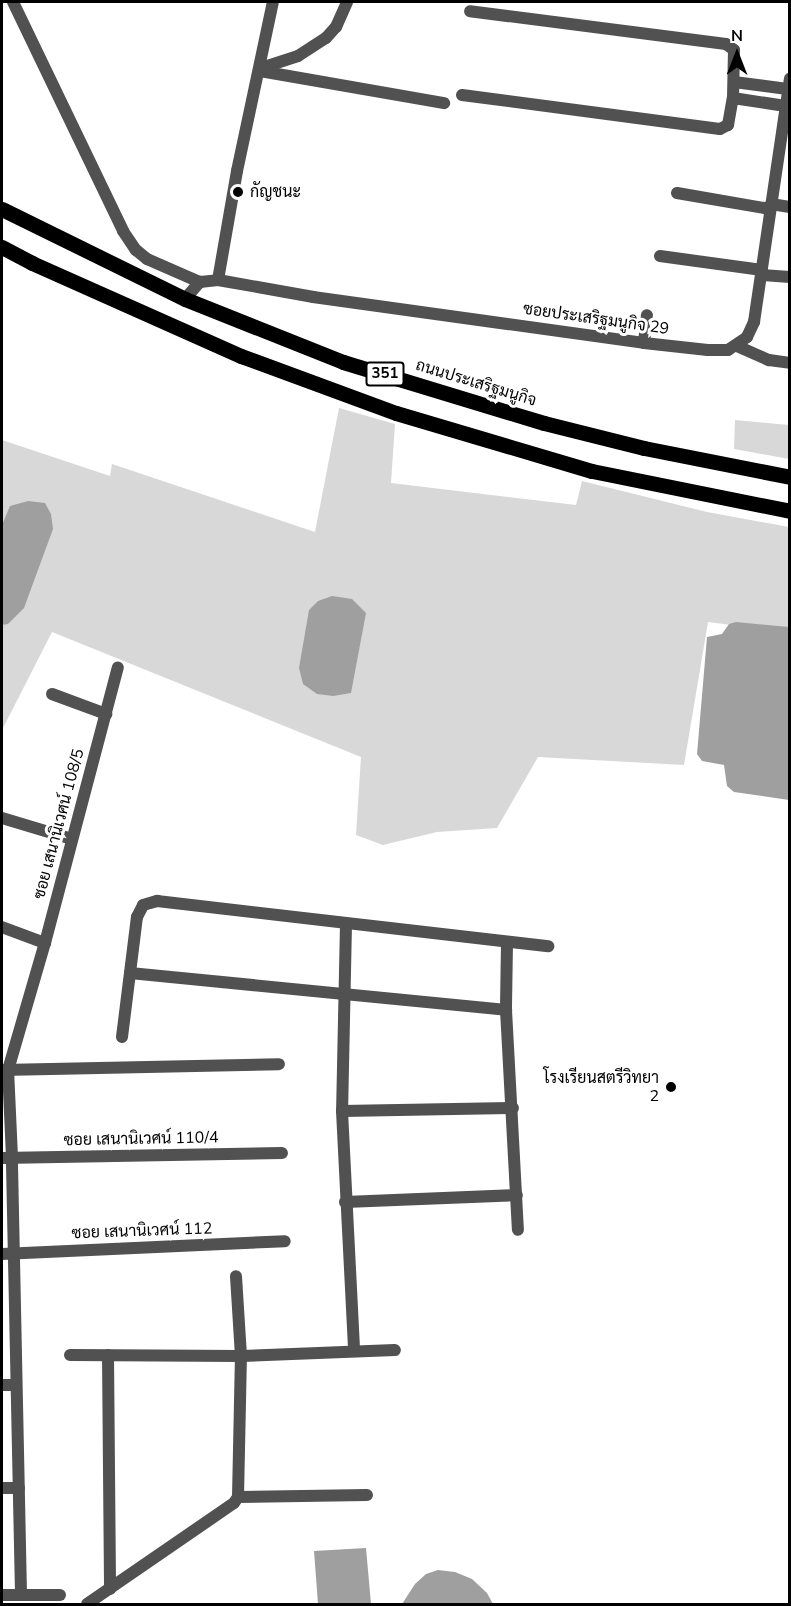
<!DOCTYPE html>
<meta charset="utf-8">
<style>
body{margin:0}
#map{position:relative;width:791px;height:1606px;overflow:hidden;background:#fff;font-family:"Nunito Sans",Sarabun,sans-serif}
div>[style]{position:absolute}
.green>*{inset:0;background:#d8d8d8}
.water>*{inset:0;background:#9f9f9f}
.minor>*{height:12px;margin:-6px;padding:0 6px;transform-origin:6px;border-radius:6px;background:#515151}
.tertiary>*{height:12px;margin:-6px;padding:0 6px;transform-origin:6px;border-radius:6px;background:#515151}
.primary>*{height:15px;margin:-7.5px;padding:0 7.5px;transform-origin:7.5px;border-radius:7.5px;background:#000}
.dots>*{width:16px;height:16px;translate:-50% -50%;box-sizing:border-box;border:3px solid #fff;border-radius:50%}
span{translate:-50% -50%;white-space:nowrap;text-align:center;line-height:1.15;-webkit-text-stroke:6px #fff;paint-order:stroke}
.shield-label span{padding:2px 4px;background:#fff;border:2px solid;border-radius:4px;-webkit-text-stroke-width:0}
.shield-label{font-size:15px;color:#000;font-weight:700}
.poi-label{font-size:16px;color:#000}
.left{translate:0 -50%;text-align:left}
.right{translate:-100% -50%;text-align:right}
.street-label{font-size:16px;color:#000}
.frame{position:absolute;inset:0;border:3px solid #000;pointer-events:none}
.north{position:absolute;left:707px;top:24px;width:60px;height:60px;-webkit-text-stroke:4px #fff;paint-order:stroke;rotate:0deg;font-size:16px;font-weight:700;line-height:24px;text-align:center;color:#000}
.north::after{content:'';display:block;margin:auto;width:21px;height:27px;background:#000;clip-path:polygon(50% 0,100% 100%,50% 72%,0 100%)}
</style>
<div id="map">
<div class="green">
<i style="clip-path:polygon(339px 408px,395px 424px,391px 483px,576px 505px,582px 481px,707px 512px,789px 527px,789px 632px,708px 622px,684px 765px,538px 757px,497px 828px,437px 832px,383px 845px,356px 835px,361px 757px,52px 632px,2px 730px,2px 440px,110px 476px,112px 464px,315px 532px)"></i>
<i style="clip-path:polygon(735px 420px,789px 425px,789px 459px,734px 449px)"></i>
</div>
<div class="water">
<i style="clip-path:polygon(28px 501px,45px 503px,51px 514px,53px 529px,24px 608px,8px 624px,2px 625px,2px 525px,10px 506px)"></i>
<i style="clip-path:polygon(332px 596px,352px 599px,366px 613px,351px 693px,333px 696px,317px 694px,303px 684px,299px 668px,309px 610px,318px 601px)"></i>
<i style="clip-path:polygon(736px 622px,789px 627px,789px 800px,734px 792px,727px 786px,724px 765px,702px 761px,697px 754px,707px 637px,722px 634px,729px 624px)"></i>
<i style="clip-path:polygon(366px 1548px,371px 1604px,318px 1604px,314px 1551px)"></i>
<i style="clip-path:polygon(438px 1570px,455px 1572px,472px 1579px,487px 1593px,493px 1604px,402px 1604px,415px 1584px,426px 1574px)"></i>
</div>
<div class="minor">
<i style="left:13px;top:2px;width:254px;rotate:64.3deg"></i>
<i style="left:123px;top:231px;width:23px;rotate:56deg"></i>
<i style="left:136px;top:250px;width:14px;rotate:39deg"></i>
<i style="left:147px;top:259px;width:58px;rotate:23.5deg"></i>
<i style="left:261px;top:68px;width:39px;rotate:-18deg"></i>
<i style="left:298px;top:56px;width:33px;rotate:-33deg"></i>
<i style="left:326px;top:38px;width:15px;rotate:-48deg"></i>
<i style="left:336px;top:27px;width:27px;rotate:-66deg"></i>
<i style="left:260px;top:71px;width:187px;rotate:9.9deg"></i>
<i style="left:734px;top:82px;width:54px;rotate:7.4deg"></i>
<i style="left:462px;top:95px;width:260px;rotate:7.5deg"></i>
<i style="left:720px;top:129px;width:9px;rotate:-27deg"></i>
<i style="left:728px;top:125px;width:27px;rotate:-80deg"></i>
<i style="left:733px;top:98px;width:48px;rotate:-88.8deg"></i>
<i style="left:734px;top:50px;width:10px;rotate:-143deg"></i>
<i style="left:726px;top:44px;width:258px;rotate:-172.7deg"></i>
<i style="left:733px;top:98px;width:53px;rotate:8.7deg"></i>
<i style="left:677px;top:193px;width:94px;rotate:9.8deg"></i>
<i style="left:771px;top:204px;width:19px;rotate:9deg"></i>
<i style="left:660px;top:256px;width:103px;rotate:7.8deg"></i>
<i style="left:761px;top:275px;width:29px;rotate:4deg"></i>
<i style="left:218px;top:280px;width:111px;rotate:-80.1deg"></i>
<i style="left:237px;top:171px;width:173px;rotate:-78deg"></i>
<i style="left:644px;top:343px;width:28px;rotate:-84deg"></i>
<i style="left:737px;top:346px;width:35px;rotate:24deg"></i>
<i style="left:769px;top:360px;width:21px;rotate:8deg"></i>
<i style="left:52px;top:694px;width:58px;rotate:20.3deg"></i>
<i style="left:2px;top:818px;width:73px;rotate:16.7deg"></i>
<i style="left:346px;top:924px;width:187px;rotate:91.2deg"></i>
<i style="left:342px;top:1111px;width:240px;rotate:87.1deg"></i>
<i style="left:2px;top:927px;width:46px;rotate:20.4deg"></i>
<i style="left:507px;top:943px;width:67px;rotate:90.9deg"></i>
<i style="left:506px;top:1010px;width:220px;rotate:86.9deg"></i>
<i style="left:130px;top:973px;width:378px;rotate:5.6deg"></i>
<i style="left:122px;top:1037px;width:121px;rotate:-82.9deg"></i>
<i style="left:137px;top:917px;width:13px;rotate:-63deg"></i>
<i style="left:143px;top:905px;width:15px;rotate:-16deg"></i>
<i style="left:157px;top:901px;width:394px;rotate:6.6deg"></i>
<i style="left:2px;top:1070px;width:277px;rotate:-1.2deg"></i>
<i style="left:342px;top:1111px;width:171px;rotate:-1deg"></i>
<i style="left:2px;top:1158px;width:280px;rotate:-1deg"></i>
<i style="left:345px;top:1202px;width:172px;rotate:-2.3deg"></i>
<i style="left:2px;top:1254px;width:283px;rotate:-2.6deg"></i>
<i style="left:70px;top:1355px;width:171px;rotate:0.3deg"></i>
<i style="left:241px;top:1356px;width:154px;rotate:-2.2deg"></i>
<i style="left:108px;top:1355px;width:234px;rotate:89.5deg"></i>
<i style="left:2px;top:1385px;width:14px"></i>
<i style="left:2px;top:1488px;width:17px"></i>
<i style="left:238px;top:1497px;width:129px;rotate:-0.9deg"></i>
<i style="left:21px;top:1594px;width:437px;rotate:-91.2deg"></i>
<i style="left:12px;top:1157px;width:87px;rotate:-92.6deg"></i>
<i style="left:8px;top:1070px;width:132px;rotate:-73.8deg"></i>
<i style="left:45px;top:943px;width:285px;rotate:-75.2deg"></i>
<i style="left:2px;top:1595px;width:58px"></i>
<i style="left:87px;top:1604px;width:178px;rotate:-34.5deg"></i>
<i style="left:234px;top:1503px;width:7px;rotate:-56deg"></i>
<i style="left:238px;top:1497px;width:141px;rotate:-88.8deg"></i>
<i style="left:241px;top:1356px;width:80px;rotate:-93.6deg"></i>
</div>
<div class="tertiary">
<i style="left:185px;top:299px;width:23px;rotate:-49deg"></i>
<i style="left:200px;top:282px;width:18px;rotate:-6deg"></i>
<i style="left:218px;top:280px;width:97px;rotate:10.1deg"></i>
<i style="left:313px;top:297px;width:334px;rotate:7.9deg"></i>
<i style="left:644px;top:343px;width:64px;rotate:6.2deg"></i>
<i style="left:708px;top:350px;width:20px"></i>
<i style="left:728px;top:350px;width:23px;rotate:-34deg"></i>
<i style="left:747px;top:337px;width:17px;rotate:-65deg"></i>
<i style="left:754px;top:322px;width:246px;rotate:-81.6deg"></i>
</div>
<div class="primary">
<i style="left:2px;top:209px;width:204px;rotate:26.2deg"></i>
<i style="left:185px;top:299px;width:170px;rotate:21.7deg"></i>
<i style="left:343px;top:362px;width:210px;rotate:16.9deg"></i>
<i style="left:544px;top:423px;width:103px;rotate:14deg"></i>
<i style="left:644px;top:448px;width:149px;rotate:11.2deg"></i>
<i style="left:2px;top:247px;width:34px;rotate:28deg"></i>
<i style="left:32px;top:263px;width:229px;rotate:24deg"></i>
<i style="left:241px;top:356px;width:165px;rotate:20.2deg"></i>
<i style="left:396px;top:413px;width:204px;rotate:16.5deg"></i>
<i style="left:592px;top:471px;width:202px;rotate:11.4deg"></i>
</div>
<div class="dots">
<i style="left:238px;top:192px;background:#000"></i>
<i style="left:671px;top:1087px;background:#000"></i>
</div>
<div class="shield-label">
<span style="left:385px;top:374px">351</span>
</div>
<div class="poi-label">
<span class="left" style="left:250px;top:192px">กัญชนะ</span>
<span class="right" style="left:659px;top:1087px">โรงเรียนสตรีวิทยา<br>2</span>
</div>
<div class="street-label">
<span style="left:596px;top:319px;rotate:8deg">ซอยประเสริฐมนูกิจ 29</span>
<span style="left:476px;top:383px;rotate:17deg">ถนนประเสริฐมนูกิจ</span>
<span style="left:59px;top:824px;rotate:-75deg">ซอย เสนานิเวศน์ 108/5</span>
<span style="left:141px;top:1139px;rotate:-1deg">ซอย เสนานิเวศน์ 110/4</span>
<span style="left:142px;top:1231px;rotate:-2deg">ซอย เสนานิเวศน์ 112</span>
</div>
<div class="frame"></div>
<div class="north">N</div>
</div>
